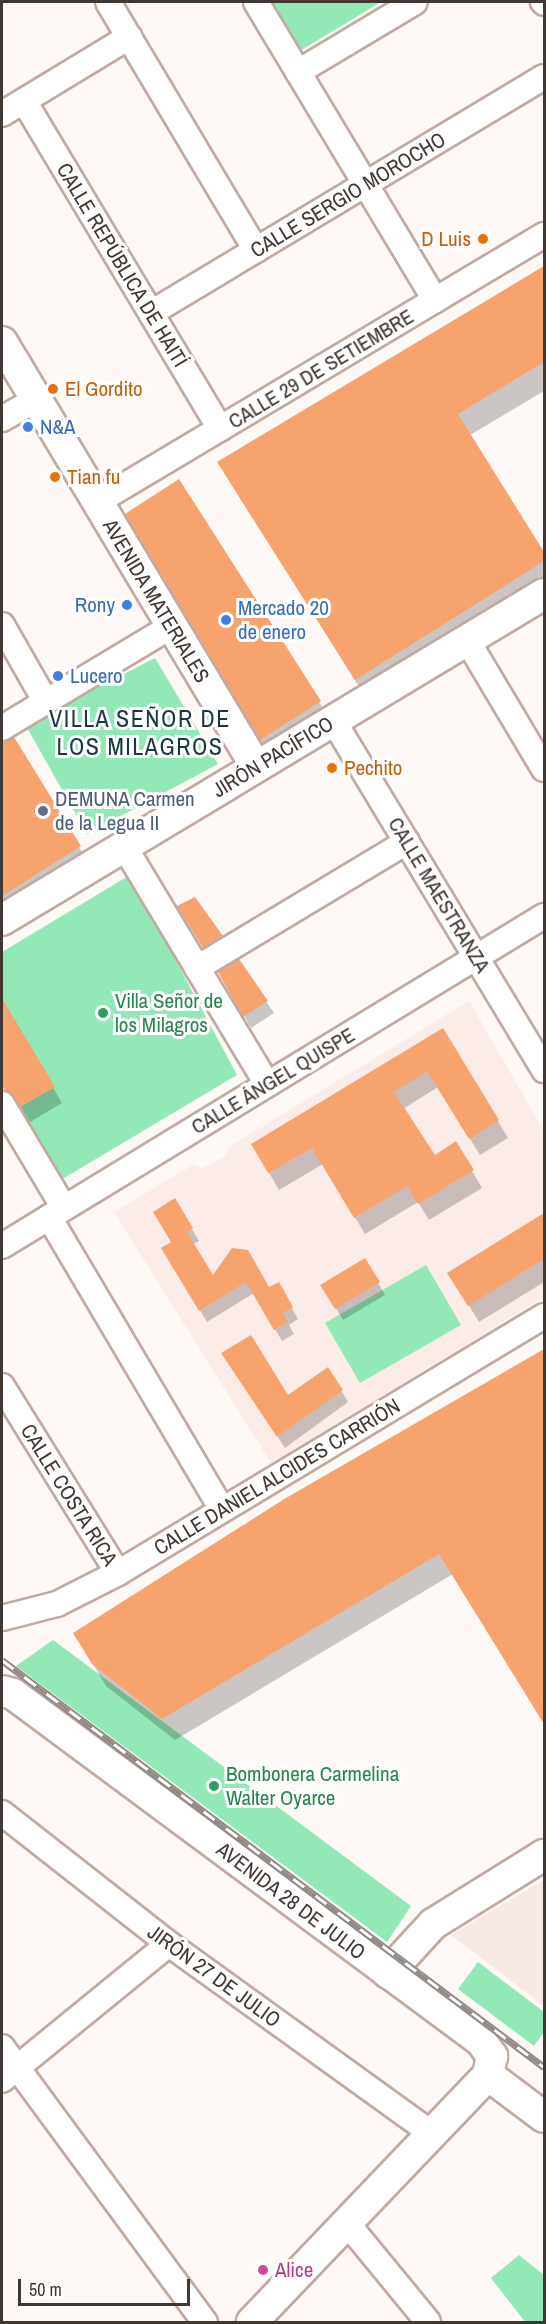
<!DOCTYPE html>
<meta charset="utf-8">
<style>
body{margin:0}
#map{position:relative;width:546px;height:2324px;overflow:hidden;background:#fef8f6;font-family:"Archivo Narrow",sans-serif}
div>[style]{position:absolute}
.built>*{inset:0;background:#f7e9e3}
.education>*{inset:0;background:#fcece8}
.green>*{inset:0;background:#93e8b7}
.shadow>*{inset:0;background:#0003}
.building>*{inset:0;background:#f7a36d}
.roads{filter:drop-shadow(2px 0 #c2aaa0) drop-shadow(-2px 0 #c2aaa0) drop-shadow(0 2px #c2aaa0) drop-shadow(0 -2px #c2aaa0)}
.minor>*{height:24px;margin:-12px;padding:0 12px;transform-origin:12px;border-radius:12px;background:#fff}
.tertiary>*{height:30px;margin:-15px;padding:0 15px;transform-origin:15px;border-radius:15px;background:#fff}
.rail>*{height:7px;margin-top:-3.5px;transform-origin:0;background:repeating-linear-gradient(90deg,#fff 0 14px,#918986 0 28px);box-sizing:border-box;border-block:2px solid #918986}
.dots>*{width:16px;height:16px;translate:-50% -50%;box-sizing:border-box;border:3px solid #fff;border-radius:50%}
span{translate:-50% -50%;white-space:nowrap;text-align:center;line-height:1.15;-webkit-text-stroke:6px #fff;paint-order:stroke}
.street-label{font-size:21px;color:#413733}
.food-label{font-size:21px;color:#c56008}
.right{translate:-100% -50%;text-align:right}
.left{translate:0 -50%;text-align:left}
.shop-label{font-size:21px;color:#366cbe}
.service-label{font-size:21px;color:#4e5e75}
.leisure-label{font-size:21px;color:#27864d}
.hotel-label{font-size:21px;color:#b23c85}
.quarter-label{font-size:24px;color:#17393d;letter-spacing:1.5px}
.frame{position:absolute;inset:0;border:3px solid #413733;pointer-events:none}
.scale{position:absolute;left:18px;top:2279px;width:172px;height:27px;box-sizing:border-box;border:3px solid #413733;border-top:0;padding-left:8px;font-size:18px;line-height:21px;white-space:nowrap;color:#413733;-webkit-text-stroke:4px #fff;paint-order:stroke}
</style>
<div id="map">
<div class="built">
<i style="clip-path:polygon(544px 1880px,544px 2006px,451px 1935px)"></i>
</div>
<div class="education">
<i style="clip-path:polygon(469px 1001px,544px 1131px,544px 1297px,271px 1463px,114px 1212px,193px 1165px,203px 1168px,225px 1156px,230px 1146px)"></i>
</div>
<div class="green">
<i style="clip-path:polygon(271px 2px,381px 2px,300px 51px)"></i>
<i style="clip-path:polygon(155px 658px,218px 764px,87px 834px,25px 724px)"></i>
<i style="clip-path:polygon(130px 875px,237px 1075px,59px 1181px,2px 1086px,2px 952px)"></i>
<i style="clip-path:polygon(426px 1265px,461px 1325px,360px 1383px,325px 1323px)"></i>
<i style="clip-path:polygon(53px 1640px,411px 1906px,387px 1942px,16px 1666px)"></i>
<i style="clip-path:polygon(478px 1962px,544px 2012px,544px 2032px,534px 2046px,458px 1989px)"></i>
<i style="clip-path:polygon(519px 2255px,544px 2275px,544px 2322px,525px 2322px,491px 2278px)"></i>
</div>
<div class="shadow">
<i style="clip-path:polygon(540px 270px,544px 277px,544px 391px,470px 435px,544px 555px,544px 590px,368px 701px,231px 483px)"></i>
<i style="clip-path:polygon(139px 535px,319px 702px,332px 723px,273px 760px)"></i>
<i style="clip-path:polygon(14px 739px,90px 865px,2px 918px,2px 746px)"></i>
<i style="clip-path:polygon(185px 918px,222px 937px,228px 948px,211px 959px)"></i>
<i style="clip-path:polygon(239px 961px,274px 1013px,251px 1028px,220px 973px)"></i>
<i style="clip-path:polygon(5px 1006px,62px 1103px,30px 1122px,2px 1083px)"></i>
<i style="clip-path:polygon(443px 1030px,508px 1138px,480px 1155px,438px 1087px,403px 1109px,434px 1157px,456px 1144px,482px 1188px,429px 1220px,418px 1202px,365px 1234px,323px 1164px,279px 1190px,253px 1145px)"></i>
<i style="clip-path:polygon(175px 1200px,199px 1241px,193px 1244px,213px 1278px,233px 1250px,269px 1289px,278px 1284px,298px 1319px,289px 1325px,294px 1334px,282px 1341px,254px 1293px,207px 1322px,163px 1248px,172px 1243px)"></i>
<i style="clip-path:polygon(544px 1215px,544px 1282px,479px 1322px,449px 1273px)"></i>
<i style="clip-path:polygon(365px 1260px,385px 1295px,343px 1320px,322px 1285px)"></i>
<i style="clip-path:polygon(544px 1350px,544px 1723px,453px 1574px,175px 1740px,106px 1686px,87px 1654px,287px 1499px)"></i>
<i style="clip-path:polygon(230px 1365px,287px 1398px,341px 1390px,348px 1402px,285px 1448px)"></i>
</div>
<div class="building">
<i style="clip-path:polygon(544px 266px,544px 362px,458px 414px,544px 552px,544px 561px,355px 680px,217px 462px)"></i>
<i style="clip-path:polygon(179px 479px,321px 701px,260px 740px,125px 514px)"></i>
<i style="clip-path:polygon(14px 737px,81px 846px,2px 896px,2px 743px)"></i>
<i style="clip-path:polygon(195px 897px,223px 936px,203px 948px,177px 906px)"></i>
<i style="clip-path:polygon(239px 959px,268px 1001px,243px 1017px,218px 972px)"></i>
<i style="clip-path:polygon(2px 998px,55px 1087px,20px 1107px,2px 1086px)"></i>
<i style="clip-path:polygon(443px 1028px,499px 1120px,469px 1139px,427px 1071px,394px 1092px,435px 1155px,456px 1141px,474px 1170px,418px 1204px,407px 1186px,354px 1218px,312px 1148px,268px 1173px,251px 1144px)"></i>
<i style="clip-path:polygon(175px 1198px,193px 1228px,187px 1232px,213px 1275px,232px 1248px,248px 1250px,269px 1287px,279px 1282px,293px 1307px,283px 1313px,288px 1322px,274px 1330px,246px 1282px,199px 1311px,161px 1248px,171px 1242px,153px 1212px)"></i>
<i style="clip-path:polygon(544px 1213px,544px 1259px,468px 1306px,447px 1273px)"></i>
<i style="clip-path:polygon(365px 1258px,380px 1282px,335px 1309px,320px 1285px)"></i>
<i style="clip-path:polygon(251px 1335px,288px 1395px,328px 1367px,343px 1390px,277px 1437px,221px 1353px)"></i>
<i style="clip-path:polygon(544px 1349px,544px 1724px,439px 1554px,162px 1719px,92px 1664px,73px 1633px,286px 1498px)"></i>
</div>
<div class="roads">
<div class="minor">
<i style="left:108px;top:2px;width:289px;rotate:59.2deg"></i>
<i style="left:256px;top:2px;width:348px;rotate:59deg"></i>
<i style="left:543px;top:2px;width:1px;rotate:45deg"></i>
<i style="left:298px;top:72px;width:136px;rotate:-30.9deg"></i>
<i style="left:24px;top:101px;width:382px;rotate:59.1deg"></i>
<i style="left:2px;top:114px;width:149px;rotate:-31.2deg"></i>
<i style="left:151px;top:313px;width:458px;rotate:-31deg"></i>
<i style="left:2px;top:419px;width:39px;rotate:-30deg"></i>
<i style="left:97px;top:502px;width:521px;rotate:-30.85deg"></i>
<i style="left:2px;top:625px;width:89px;rotate:60.3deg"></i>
<i style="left:467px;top:640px;width:150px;rotate:59.2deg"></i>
<i style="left:333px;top:720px;width:409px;rotate:58.9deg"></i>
<i style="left:2px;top:728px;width:198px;rotate:-31deg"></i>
<i style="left:124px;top:846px;width:278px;rotate:59deg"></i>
<i style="left:197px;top:968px;width:245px;rotate:-31deg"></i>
<i style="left:2px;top:1104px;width:121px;rotate:59.2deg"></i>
<i style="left:49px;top:1217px;width:340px;rotate:59.4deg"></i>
<i style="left:2px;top:1246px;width:635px;rotate:-31.34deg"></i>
<i style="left:2px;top:1386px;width:220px;rotate:58.2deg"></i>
<i style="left:2px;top:1618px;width:57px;rotate:-14.3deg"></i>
<i style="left:57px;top:1604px;width:68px;rotate:-26.9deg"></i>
<i style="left:118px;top:1573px;width:498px;rotate:-31.1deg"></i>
<i style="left:2px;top:1813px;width:212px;rotate:38.1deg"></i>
<i style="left:169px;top:1944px;width:322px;rotate:35.8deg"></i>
<i style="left:2px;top:2047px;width:342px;rotate:53.6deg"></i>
<i style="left:2px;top:2080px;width:215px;rotate:-39.2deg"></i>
<i style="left:346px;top:2222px;width:129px;rotate:50.6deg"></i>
</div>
<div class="tertiary">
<i style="left:2px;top:342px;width:495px;rotate:59.1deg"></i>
<i style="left:2px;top:920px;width:632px;rotate:-31.03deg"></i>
<i style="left:2px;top:1691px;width:11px;rotate:15deg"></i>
<i style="left:13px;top:1694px;width:583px;rotate:36.56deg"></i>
<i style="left:481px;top:2041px;width:19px;rotate:54deg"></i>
<i style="left:492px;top:2056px;width:19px;rotate:102deg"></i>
<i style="left:488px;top:2075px;width:342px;rotate:133.7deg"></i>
<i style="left:388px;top:1973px;width:67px;rotate:-47.4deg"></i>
<i style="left:433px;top:1924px;width:131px;rotate:-31.9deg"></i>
<i style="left:488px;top:2075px;width:70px;rotate:36.9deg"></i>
</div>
</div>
<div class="rail">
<i style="left:2px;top:1660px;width:678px;rotate:36.9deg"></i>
</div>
<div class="dots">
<i style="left:483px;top:239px;background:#e8710a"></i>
<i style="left:53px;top:389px;background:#e8710a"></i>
<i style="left:28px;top:427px;background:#3f7fe0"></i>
<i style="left:55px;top:477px;background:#e8710a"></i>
<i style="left:127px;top:605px;background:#3f7fe0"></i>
<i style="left:226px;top:620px;background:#3f7fe0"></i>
<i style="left:58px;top:676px;background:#3f7fe0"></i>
<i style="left:332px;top:768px;background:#e8710a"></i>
<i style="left:43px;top:811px;background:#5c6f8a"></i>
<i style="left:103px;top:1013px;background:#2e9e5b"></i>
<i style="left:214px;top:1786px;background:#2e9e5b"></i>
<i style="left:263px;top:2270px;background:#d1479c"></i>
</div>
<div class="street-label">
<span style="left:348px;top:195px;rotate:-31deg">CALLE SERGIO MOROCHO</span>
<span style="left:122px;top:265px;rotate:59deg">CALLE REPÚBLICA DE HAITÍ</span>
<span style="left:321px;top:369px;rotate:-31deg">CALLE 29 DE SETIEMBRE</span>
<span style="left:156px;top:601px;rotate:59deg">AVENIDA MATERIALES</span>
<span style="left:273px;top:757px;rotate:-31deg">JIRÓN PACÍFICO</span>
<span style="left:439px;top:895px;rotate:59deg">CALLE MAESTRANZA</span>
<span style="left:273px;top:1081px;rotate:-31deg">CALLE ÁNGEL QUISPE</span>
<span style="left:277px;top:1477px;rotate:-31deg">CALLE DANIEL ALCIDES CARRIÓN</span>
<span style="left:69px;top:1495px;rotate:58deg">CALLE COSTA RICA</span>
<span style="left:291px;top:1901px;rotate:37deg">AVENIDA 28 DE JULIO</span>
<span style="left:214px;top:1976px;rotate:36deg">JIRÓN 27 DE JULIO</span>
</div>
<div class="food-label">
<span class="right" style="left:471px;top:239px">D Luis</span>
<span class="left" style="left:65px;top:389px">El Gordito</span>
<span class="left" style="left:67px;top:477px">Tian fu</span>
<span class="left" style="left:344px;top:768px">Pechito</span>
</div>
<div class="shop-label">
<span class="left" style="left:40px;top:427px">N&amp;A</span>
<span class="right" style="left:115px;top:605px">Rony</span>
<span class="left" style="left:238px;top:620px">Mercado 20<br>de enero</span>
<span class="left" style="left:70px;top:676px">Lucero</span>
</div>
<div class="service-label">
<span class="left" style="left:55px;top:811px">DEMUNA Carmen<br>de la Legua II</span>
</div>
<div class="leisure-label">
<span class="left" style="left:115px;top:1013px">Villa Señor de<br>los Milagros</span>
<span class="left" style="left:226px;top:1786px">Bombonera Carmelina<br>Walter Oyarce</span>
</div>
<div class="hotel-label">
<span class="left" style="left:275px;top:2270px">Alice</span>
</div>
<div class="quarter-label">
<span style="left:140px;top:733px">VILLA SEÑOR DE<br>LOS MILAGROS</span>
</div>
<div class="frame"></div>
<div class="scale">50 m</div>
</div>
